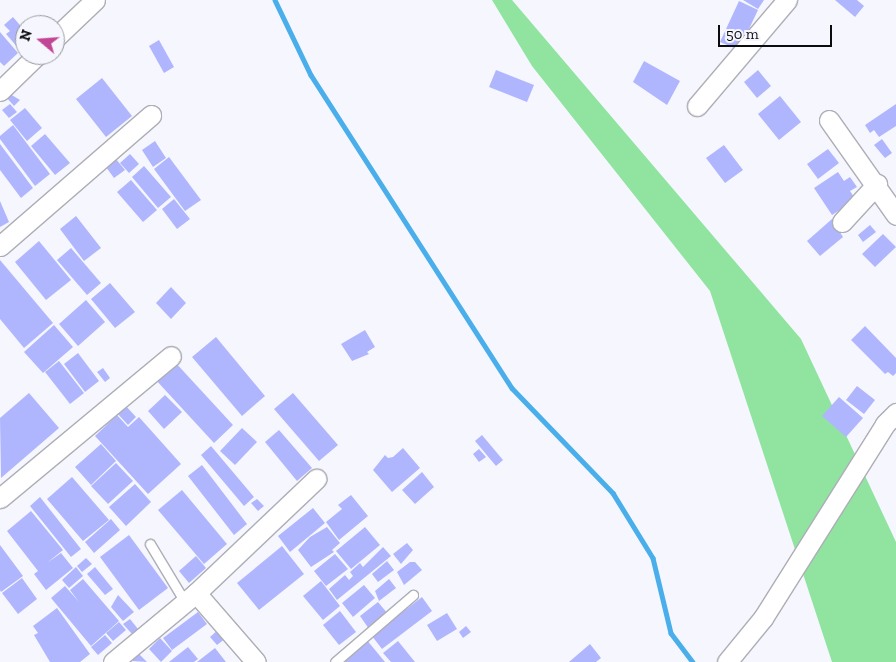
<!DOCTYPE html>
<style>
body{margin:0}
#map{position:relative;width:896px;height:662px;overflow:hidden;background:#f6f7fe;font-family:"Zilla Slab",serif}
div>[style]{position:absolute}
.green>*{inset:0;background:#90e4a0}
.stream>*{height:4.5px;margin:-2.25px;padding:0 2.25px;transform-origin:2.25px;border-radius:2.25px;background:#4aaeea}
.building>*{inset:0;background:#afb6fd}
.roads{filter:drop-shadow(1px 0 #adaeb6) drop-shadow(-1px 0 #adaeb6) drop-shadow(0 1px #adaeb6) drop-shadow(0 -1px #adaeb6)}
.lane>*{height:9px;margin:-4.5px;padding:0 4.5px;transform-origin:4.5px;border-radius:4.5px;background:#fff}
.street>*{height:19px;margin:-9.5px;padding:0 9.5px;transform-origin:9.5px;border-radius:9.5px;background:#fff}
span{translate:-50% -50%;white-space:nowrap;text-align:center;line-height:1.15;-webkit-text-stroke:5px #f6f7fe;paint-order:stroke}
.north{position:absolute;left:15px;top:15px;width:50px;height:50px;box-sizing:border-box;background:#f6f7fe;border:1px solid #98999e;border-radius:50%;rotate:288deg;font-size:14px;font-weight:700;line-height:20px;text-align:center;color:#0c0c0f}
.north::after{content:'';display:block;margin:auto;width:18px;height:22px;background:#c24696;clip-path:polygon(50% 0,100% 100%,50% 72%,0 100%)}
.scale{position:absolute;left:718px;top:25px;width:114px;height:22px;box-sizing:border-box;border:2px solid #0c0c0f;border-top:0;padding-left:6px;font-size:15px;line-height:18px;white-space:nowrap;color:#0c0c0f;-webkit-text-stroke:4px #f6f7fe;paint-order:stroke}
</style>
<div id="map">
<div class="green">
<i style="clip-path:polygon(492px 0,512px 0,801px 339px,896px 542px,896px 662px,832px 662px,710px 291px,532px 66px)"></i>
</div>
<div class="stream">
<i style="left:275px;top:0;width:83px;rotate:64.4deg"></i>
<i style="left:311px;top:75px;width:372px;rotate:57.3deg"></i>
<i style="left:512px;top:388px;width:146px;rotate:46.1deg"></i>
<i style="left:613px;top:493px;width:76px;rotate:58.4deg"></i>
<i style="left:653px;top:558px;width:77px;rotate:76.5deg"></i>
<i style="left:671px;top:633px;width:36px;rotate:53deg"></i>
</div>
<div class="building">
<i style="clip-path:polygon(743px 0,764px 0,758px 9px)"></i>
<i style="clip-path:polygon(835px 0,857px 0,864px 6px,855px 17px)"></i>
<i style="clip-path:polygon(739px 1px,758px 10px,739px 50px,720px 42px)"></i>
<i style="clip-path:polygon(13px 17px,25px 31px,25px 44px,19px 49px,6px 34px,10px 31px,4px 25px)"></i>
<i style="clip-path:polygon(0 32px,18px 53px,4px 66px,0 62px)"></i>
<i style="clip-path:polygon(159px 40px,174px 67px,164px 73px,149px 46px)"></i>
<i style="clip-path:polygon(644px 61px,680px 81px,667px 105px,633px 82px)"></i>
<i style="clip-path:polygon(496px 70px,534px 85px,527px 102px,489px 87px)"></i>
<i style="clip-path:polygon(758px 70px,771px 86px,757px 98px,744px 82px)"></i>
<i style="clip-path:polygon(102px 78px,132px 116px,106px 137px,76px 99px)"></i>
<i style="clip-path:polygon(10px 94px,20px 100px,14px 106px,6px 97px)"></i>
<i style="clip-path:polygon(780px 96px,801px 122px,779px 140px,758px 114px)"></i>
<i style="clip-path:polygon(10px 104px,17px 112px,9px 118px,2px 110px)"></i>
<i style="clip-path:polygon(896px 104px,896px 126px,879px 137px,874px 130px,870px 133px,865px 125px)"></i>
<i style="clip-path:polygon(25px 108px,42px 128px,27px 141px,10px 120px)"></i>
<i style="clip-path:polygon(13px 125px,50px 174px,35px 186px,0 139px,0 136px)"></i>
<i style="clip-path:polygon(45px 134px,70px 163px,55px 175px,31px 146px)"></i>
<i style="clip-path:polygon(882px 139px,892px 153px,885px 158px,874px 145px)"></i>
<i style="clip-path:polygon(155px 141px,166px 158px,153px 167px,142px 150px)"></i>
<i style="clip-path:polygon(0 144px,33px 188px,21px 198px,0 170px)"></i>
<i style="clip-path:polygon(724px 145px,743px 170px,725px 183px,706px 158px)"></i>
<i style="clip-path:polygon(828px 149px,839px 163px,818px 179px,807px 164px)"></i>
<i style="clip-path:polygon(130px 154px,139px 164px,129px 173px,120px 163px)"></i>
<i style="clip-path:polygon(169px 157px,201px 200px,185px 211px,154px 169px)"></i>
<i style="clip-path:polygon(116px 159px,125px 170px,114px 178px,106px 167px)"></i>
<i style="clip-path:polygon(144px 166px,171px 197px,158px 208px,132px 177px)"></i>
<i style="clip-path:polygon(838px 172px,844px 181px,850px 177px,857px 187px,850px 191px,856px 200px,832px 215px,814px 188px)"></i>
<i style="clip-path:polygon(131px 180px,157px 210px,143px 222px,117px 192px)"></i>
<i style="clip-path:polygon(174px 199px,190px 219px,177px 229px,162px 209px)"></i>
<i style="clip-path:polygon(0 201px,9px 222px,0 227px)"></i>
<i style="clip-path:polygon(76px 216px,101px 248px,84px 261px,60px 229px)"></i>
<i style="clip-path:polygon(832px 219px,843px 237px,820px 256px,807px 241px)"></i>
<i style="clip-path:polygon(870px 225px,876px 232px,863px 242px,858px 235px)"></i>
<i style="clip-path:polygon(883px 234px,896px 247px,875px 267px,862px 254px)"></i>
<i style="clip-path:polygon(39px 241px,71px 280px,46px 300px,15px 262px)"></i>
<i style="clip-path:polygon(71px 248px,101px 283px,87px 295px,57px 260px)"></i>
<i style="clip-path:polygon(0 260px,53px 323px,24px 348px,0 319px)"></i>
<i style="clip-path:polygon(110px 283px,135px 312px,115px 328px,91px 299px)"></i>
<i style="clip-path:polygon(171px 287px,186px 303px,171px 319px,156px 303px)"></i>
<i style="clip-path:polygon(86px 300px,105px 322px,78px 346px,59px 324px)"></i>
<i style="clip-path:polygon(54px 325px,73px 347px,43px 373px,24px 352px)"></i>
<i style="clip-path:polygon(865px 326px,896px 358px,896px 373px,893px 376px,888px 372px,885px 374px,851px 340px)"></i>
<i style="clip-path:polygon(365px 330px,375px 347px,367px 352px,369px 354px,352px 361px,341px 344px)"></i>
<i style="clip-path:polygon(216px 337px,265px 396px,242px 416px,192px 357px)"></i>
<i style="clip-path:polygon(78px 353px,99px 381px,85px 392px,64px 364px)"></i>
<i style="clip-path:polygon(59px 361px,84px 393px,70px 404px,45px 372px)"></i>
<i style="clip-path:polygon(174px 361px,233px 425px,214px 443px,155px 379px)"></i>
<i style="clip-path:polygon(103px 368px,110px 378px,105px 382px,97px 372px)"></i>
<i style="clip-path:polygon(857px 386px,875px 400px,864px 414px,846px 400px)"></i>
<i style="clip-path:polygon(29px 393px,59px 428px,1px 478px,0 418px)"></i>
<i style="clip-path:polygon(293px 393px,338px 445px,319px 461px,274px 409px)"></i>
<i style="clip-path:polygon(165px 395px,182px 412px,164px 429px,148px 411px)"></i>
<i style="clip-path:polygon(839px 397px,863px 418px,846px 437px,822px 416px)"></i>
<i style="clip-path:polygon(125px 405px,136px 417px,128px 425px,117px 413px)"></i>
<i style="clip-path:polygon(117px 415px,128px 427px,139px 417px,181px 464px,148px 494px,95px 436px)"></i>
<i style="clip-path:polygon(242px 428px,257px 442px,235px 465px,220px 451px)"></i>
<i style="clip-path:polygon(279px 430px,312px 468px,297px 481px,265px 442px)"></i>
<i style="clip-path:polygon(482px 435px,503px 460px,496px 466px,475px 441px)"></i>
<i style="clip-path:polygon(101px 444px,116px 461px,91px 485px,75px 467px)"></i>
<i style="clip-path:polygon(211px 446px,254px 497px,244px 506px,201px 455px)"></i>
<i style="clip-path:polygon(403px 448px,420px 468px,392px 492px,373px 470px,385px 455px,388px 458px,393px 457px)"></i>
<i style="clip-path:polygon(479px 449px,486px 457px,479px 462px,473px 454px)"></i>
<i style="clip-path:polygon(116px 463px,133px 481px,108px 504px,91px 486px)"></i>
<i style="clip-path:polygon(202px 465px,247px 524px,234px 535px,188px 476px)"></i>
<i style="clip-path:polygon(422px 472px,434px 487px,415px 504px,402px 490px)"></i>
<i style="clip-path:polygon(72px 477px,109px 520px,83px 541px,47px 499px)"></i>
<i style="clip-path:polygon(135px 484px,151px 502px,126px 526px,109px 507px)"></i>
<i style="clip-path:polygon(182px 490px,227px 544px,204px 564px,158px 510px)"></i>
<i style="clip-path:polygon(351px 495px,368px 516px,339px 540px,326px 522px,342px 509px,338px 505px)"></i>
<i style="clip-path:polygon(40px 497px,81px 549px,71px 557px,30px 506px)"></i>
<i style="clip-path:polygon(257px 499px,264px 506px,258px 511px,251px 503px)"></i>
<i style="clip-path:polygon(313px 508px,325px 523px,290px 552px,278px 536px)"></i>
<i style="clip-path:polygon(31px 511px,63px 550px,47px 563px,61px 553px,73px 568px,46px 590px,34px 574px,38px 571px,7px 531px)"></i>
<i style="clip-path:polygon(111px 519px,120px 530px,94px 553px,85px 542px)"></i>
<i style="clip-path:polygon(327px 527px,340px 543px,332px 550px,334px 552px,311px 567px,298px 550px,310px 537px)"></i>
<i style="clip-path:polygon(365px 527px,380px 545px,351px 569px,336px 551px)"></i>
<i style="clip-path:polygon(129px 535px,168px 588px,139px 610px,100px 557px)"></i>
<i style="clip-path:polygon(407px 543px,413px 550px,401px 564px,393px 554px)"></i>
<i style="clip-path:polygon(0 545px,23px 576px,1px 592px,0 590px)"></i>
<i style="clip-path:polygon(282px 546px,304px 574px,259px 610px,237px 583px)"></i>
<i style="clip-path:polygon(383px 547px,391px 556px,337px 600px,329px 589px,345px 575px,349px 580px,353px 576px,350px 572px,360px 563px,363px 567px)"></i>
<i style="clip-path:polygon(335px 554px,348px 569px,326px 586px,314px 571px)"></i>
<i style="clip-path:polygon(196px 556px,206px 568px,189px 583px,179px 571px)"></i>
<i style="clip-path:polygon(86px 558px,92px 564px,82px 572px,77px 566px)"></i>
<i style="clip-path:polygon(387px 561px,394px 570px,378px 582px,372px 574px)"></i>
<i style="clip-path:polygon(410px 562px,415px 562px,422px 570px,404px 585px,397px 572px)"></i>
<i style="clip-path:polygon(76px 567px,83px 576px,69px 588px,62px 580px)"></i>
<i style="clip-path:polygon(95px 567px,113px 589px,105px 595px,87px 574px)"></i>
<i style="clip-path:polygon(22px 578px,37px 599px,18px 614px,2px 593px)"></i>
<i style="clip-path:polygon(83px 579px,119px 621px,91px 646px,51px 598px,65px 586px,79px 602px,70px 590px)"></i>
<i style="clip-path:polygon(389px 579px,396px 588px,379px 601px,375px 591px)"></i>
<i style="clip-path:polygon(321px 581px,340px 606px,323px 620px,303px 596px)"></i>
<i style="clip-path:polygon(364px 585px,375px 598px,353px 617px,342px 603px)"></i>
<i style="clip-path:polygon(118px 595px,134px 612px,123px 621px,111px 607px)"></i>
<i style="clip-path:polygon(422px 597px,432px 611px,382px 649px,372px 636px)"></i>
<i style="clip-path:polygon(378px 602px,388px 614px,369px 629px,360px 616px)"></i>
<i style="clip-path:polygon(57px 608px,90px 654px,80px 662px,50px 662px,34px 635px,38px 633px,33px 626px)"></i>
<i style="clip-path:polygon(340px 611px,356px 632px,339px 645px,323px 625px)"></i>
<i style="clip-path:polygon(198px 612px,207px 624px,172px 650px,163px 638px)"></i>
<i style="clip-path:polygon(447px 613px,457px 629px,437px 641px,427px 625px)"></i>
<i style="clip-path:polygon(130px 619px,138px 629px,132px 634px,123px 624px)"></i>
<i style="clip-path:polygon(119px 622px,126px 630px,113px 641px,106px 633px)"></i>
<i style="clip-path:polygon(466px 626px,471px 632px,463px 638px,459px 632px)"></i>
<i style="clip-path:polygon(219px 629px,226px 638px,217px 645px,210px 637px)"></i>
<i style="clip-path:polygon(105px 635px,112px 643px,98px 655px,91px 647px)"></i>
<i style="clip-path:polygon(160px 638px,172px 651px,161px 662px,149px 649px)"></i>
<i style="clip-path:polygon(366px 639px,385px 662px,339px 662px)"></i>
<i style="clip-path:polygon(398px 641px,415px 662px,391px 662px,383px 653px)"></i>
<i style="clip-path:polygon(590px 644px,601px 658px,596px 662px,569px 662px)"></i>
<i style="clip-path:polygon(188px 647px,198px 659px,194px 662px,169px 662px)"></i>
<i style="clip-path:polygon(215px 648px,226px 662px,197px 662px)"></i>
<i style="clip-path:polygon(139px 654px,147px 662px,132px 661px)"></i>
</div>
<div class="roads">
<div class="lane">
<i style="left:150px;top:544px;width:68px;rotate:58.9deg"></i>
<i style="left:335px;top:662px;width:103px;rotate:-40.7deg"></i>
</div>
<div class="street">
<i style="left:55px;top:38px;width:55px;rotate:-43.5deg"></i>
<i style="left:0;top:91px;width:52px;rotate:-44.2deg"></i>
<i style="left:697px;top:106px;width:139px;rotate:-49.7deg"></i>
<i style="left:829px;top:120px;width:116px;rotate:54.8deg"></i>
<i style="left:842px;top:222px;width:52px;rotate:-47.4deg"></i>
<i style="left:0;top:246px;width:200px;rotate:-40.9deg"></i>
<i style="left:0;top:498px;width:222px;rotate:-39.7deg"></i>
<i style="left:196px;top:593px;width:91px;rotate:49deg"></i>
<i style="left:113px;top:662px;width:108px;rotate:-39.7deg"></i>
<i style="left:196px;top:593px;width:166px;rotate:-43.5deg"></i>
<i style="left:727px;top:662px;width:57px;rotate:-50.7deg"></i>
<i style="left:763px;top:618px;width:229px;rotate:-57.8deg"></i>
<i style="left:885px;top:424px;width:16px;rotate:-45deg"></i>
</div>
</div>
<div class="north">N</div>
<div class="scale">50 m</div>
</div>
